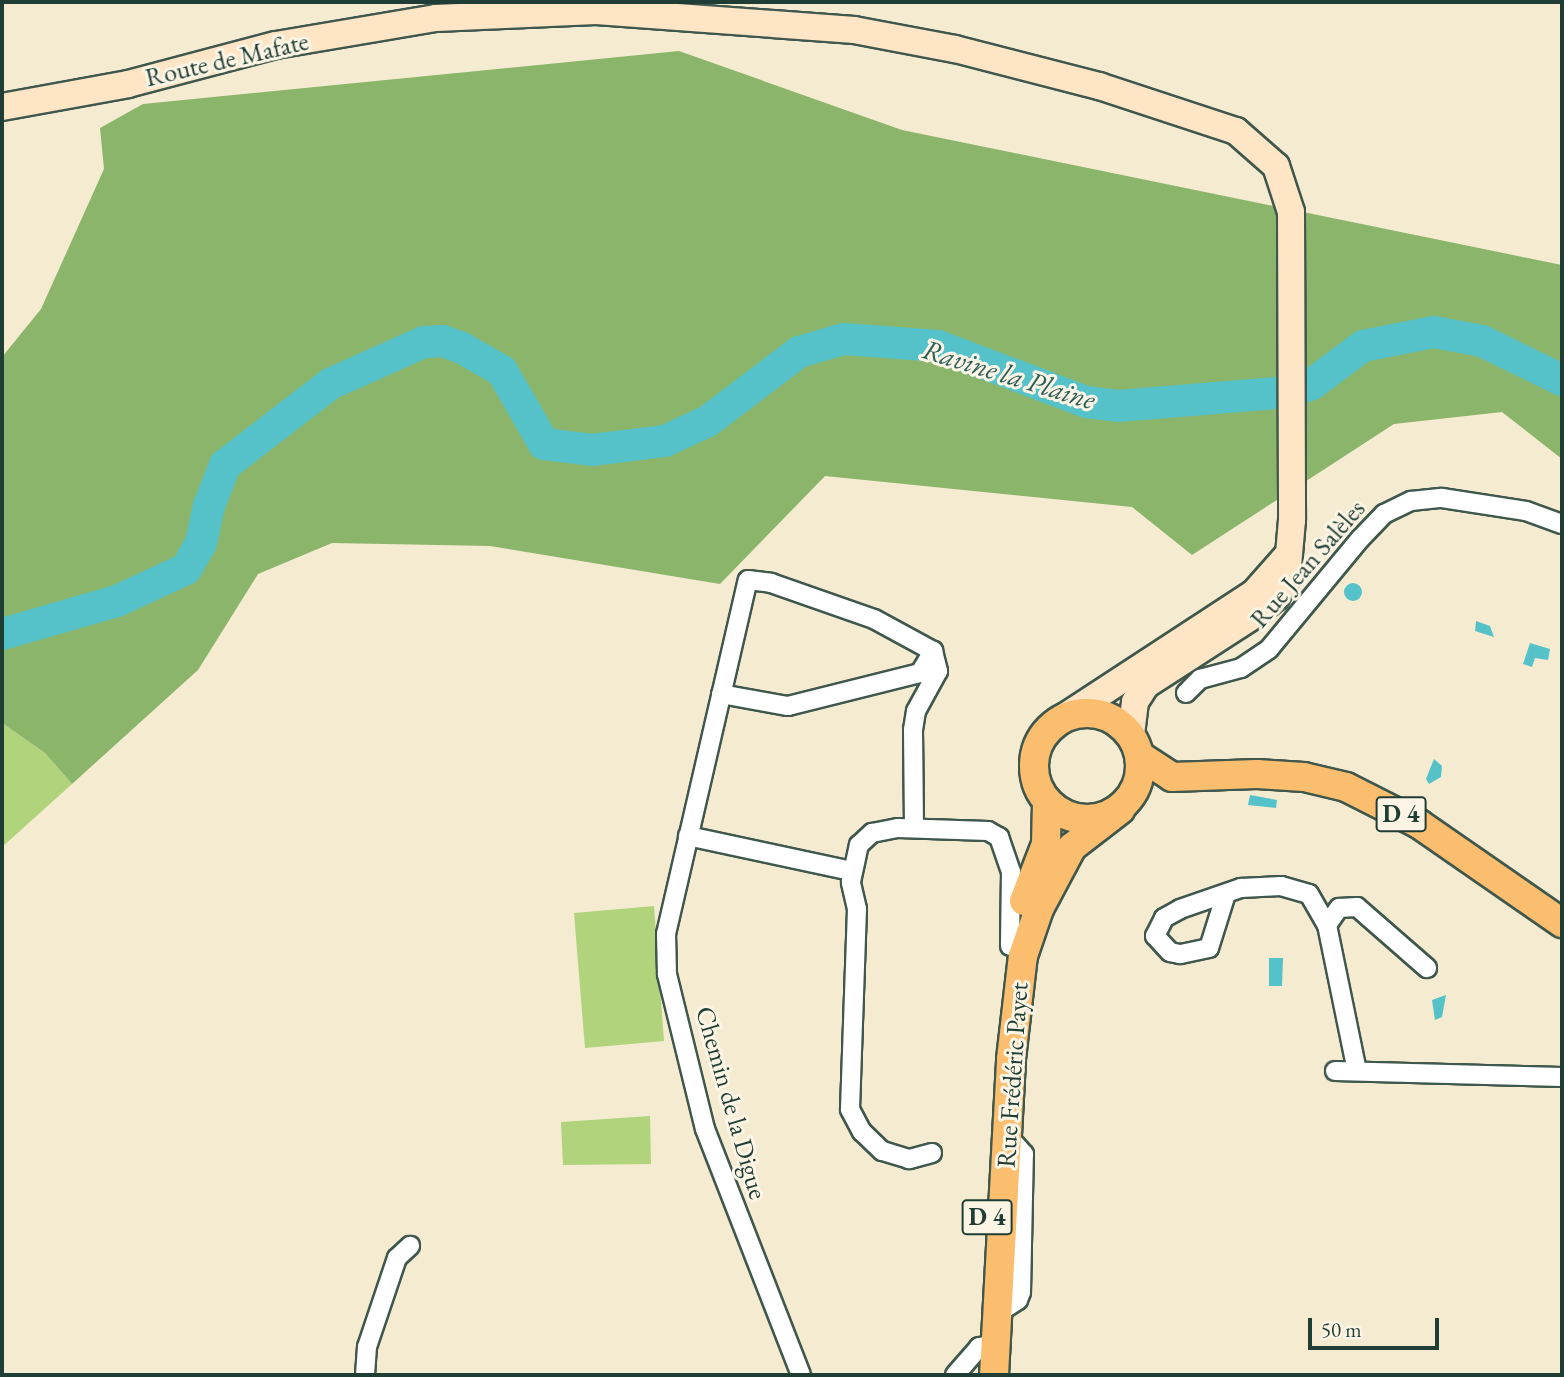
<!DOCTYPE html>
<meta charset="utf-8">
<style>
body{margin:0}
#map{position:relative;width:1564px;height:1377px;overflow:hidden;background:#f4ebd1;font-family:"EB Garamond",serif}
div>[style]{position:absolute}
.green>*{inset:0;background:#b0d37c}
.forest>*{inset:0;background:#8cb56c}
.water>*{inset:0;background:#54c2c8}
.round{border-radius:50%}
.river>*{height:32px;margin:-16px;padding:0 16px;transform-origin:16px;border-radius:16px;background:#54c2c8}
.roads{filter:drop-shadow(2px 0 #3f574c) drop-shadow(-2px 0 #3f574c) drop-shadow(0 2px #3f574c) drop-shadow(0 -2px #3f574c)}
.street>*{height:18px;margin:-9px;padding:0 9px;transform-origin:9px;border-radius:9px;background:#fff}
.secondary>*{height:26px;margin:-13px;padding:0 13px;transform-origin:13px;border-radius:13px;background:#fde5c5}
.primary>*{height:28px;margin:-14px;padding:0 14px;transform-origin:14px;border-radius:14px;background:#fbbd6e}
.primary>.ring{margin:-14px;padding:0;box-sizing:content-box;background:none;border:28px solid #fbbd6e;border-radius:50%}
span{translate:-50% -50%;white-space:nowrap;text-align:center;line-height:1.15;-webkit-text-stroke:6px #fcf5e5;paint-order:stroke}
.shield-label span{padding:2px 5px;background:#fcf5e5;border:2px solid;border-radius:5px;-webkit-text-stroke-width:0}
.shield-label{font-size:24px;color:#1f3d34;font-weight:700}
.street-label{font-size:26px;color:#1f3d34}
.water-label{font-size:28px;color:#2c5e59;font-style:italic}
.frame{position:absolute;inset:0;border:4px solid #1f3d34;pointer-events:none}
.scale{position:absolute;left:1308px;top:1318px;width:131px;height:32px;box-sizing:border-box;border:4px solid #1f3d34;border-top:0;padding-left:9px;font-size:21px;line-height:24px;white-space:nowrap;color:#1f3d34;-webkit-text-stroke:5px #fcf5e5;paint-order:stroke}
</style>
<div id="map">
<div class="green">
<i style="clip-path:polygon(2px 723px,45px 753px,72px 784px,2px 847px)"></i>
<i style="clip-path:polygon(654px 906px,664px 1041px,585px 1048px,574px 913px)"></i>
<i style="clip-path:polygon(650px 1116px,651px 1164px,563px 1165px,561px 1122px)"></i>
</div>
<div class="forest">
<i style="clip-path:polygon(679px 51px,902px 130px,1562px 265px,1562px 459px,1502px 412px,1394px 424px,1192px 555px,1132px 507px,825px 476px,720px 584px,490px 546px,332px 543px,258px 574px,198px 670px,72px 784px,45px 753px,2px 723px,2px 357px,41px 309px,104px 169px,100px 128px,143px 104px)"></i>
</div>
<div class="water">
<i class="round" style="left:1344px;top:583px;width:18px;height:18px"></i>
<i style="clip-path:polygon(1476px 621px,1490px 626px,1494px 637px,1475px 631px)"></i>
<i style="clip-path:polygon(1530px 643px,1550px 649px,1548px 660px,1535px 658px,1532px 667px,1523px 664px)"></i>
<i style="clip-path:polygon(1434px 759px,1442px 766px,1441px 777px,1429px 784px,1426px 779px)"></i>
<i style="clip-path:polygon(1250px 795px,1277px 800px,1276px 808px,1248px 805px)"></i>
<i style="clip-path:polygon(1269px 958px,1283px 958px,1282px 986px,1269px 986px)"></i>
<i style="clip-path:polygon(1446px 995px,1442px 1017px,1435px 1020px,1432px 1000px)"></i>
</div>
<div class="river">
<i style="left:2px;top:634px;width:120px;rotate:-16deg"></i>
<i style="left:117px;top:601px;width:76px;rotate:-24.9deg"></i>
<i style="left:186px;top:569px;width:30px;rotate:-60deg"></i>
<i style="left:201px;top:543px;width:38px;rotate:-78deg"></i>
<i style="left:209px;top:506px;width:44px;rotate:-68.7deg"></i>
<i style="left:225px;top:465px;width:133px;rotate:-37.6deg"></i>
<i style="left:330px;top:384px;width:103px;rotate:-24.1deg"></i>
<i style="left:424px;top:342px;width:19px;rotate:-3deg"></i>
<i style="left:443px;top:341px;width:20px;rotate:20deg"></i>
<i style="left:462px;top:348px;width:46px;rotate:29.9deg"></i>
<i style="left:502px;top:371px;width:84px;rotate:60.1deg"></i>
<i style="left:544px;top:444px;width:48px;rotate:7.1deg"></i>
<i style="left:592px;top:450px;width:74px;rotate:-7deg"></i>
<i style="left:665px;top:441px;width:47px;rotate:-24.9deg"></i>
<i style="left:708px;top:421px;width:114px;rotate:-37.2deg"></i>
<i style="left:799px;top:352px;width:47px;rotate:-16.1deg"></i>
<i style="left:844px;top:339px;width:94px;rotate:4.3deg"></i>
<i style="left:938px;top:346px;width:158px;rotate:20.7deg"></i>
<i style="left:1086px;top:402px;width:32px;rotate:7deg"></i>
<i style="left:1118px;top:406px;width:173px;rotate:-4.7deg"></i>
<i style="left:1290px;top:392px;width:23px;rotate:-20deg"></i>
<i style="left:1312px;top:384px;width:64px;rotate:-36.7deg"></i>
<i style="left:1363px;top:346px;width:72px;rotate:-11.2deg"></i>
<i style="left:1434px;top:332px;width:49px;rotate:10.6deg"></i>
<i style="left:1482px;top:341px;width:89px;rotate:26deg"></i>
</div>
<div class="roads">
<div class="street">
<i style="left:1200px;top:679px;width:42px;rotate:-15deg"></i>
<i style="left:1241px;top:668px;width:34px;rotate:-34deg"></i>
<i style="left:1269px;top:649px;width:143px;rotate:-50.4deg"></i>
<i style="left:1360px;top:539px;width:35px;rotate:-46deg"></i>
<i style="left:1384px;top:514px;width:30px;rotate:-26deg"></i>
<i style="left:1411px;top:501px;width:31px;rotate:-6deg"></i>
<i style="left:1442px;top:498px;width:85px;rotate:8.8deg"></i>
<i style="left:1526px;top:511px;width:38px;rotate:20deg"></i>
<i style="left:1186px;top:693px;width:20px;rotate:-45deg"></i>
<i style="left:721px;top:694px;width:68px;rotate:10.2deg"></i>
<i style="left:788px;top:706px;width:136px;rotate:-14deg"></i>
<i style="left:920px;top:673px;width:26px;rotate:-59deg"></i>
<i style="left:688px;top:836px;width:167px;rotate:12.1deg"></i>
<i style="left:1225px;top:897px;width:53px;rotate:107.4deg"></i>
<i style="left:1209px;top:948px;width:30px;rotate:168deg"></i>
<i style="left:1180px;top:954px;width:10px;rotate:-169deg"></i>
<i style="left:1170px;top:952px;width:22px;rotate:-133deg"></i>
<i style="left:1155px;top:936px;width:20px;rotate:-63deg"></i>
<i style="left:1164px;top:918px;width:18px;rotate:-29deg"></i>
<i style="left:1180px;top:909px;width:65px;rotate:-19deg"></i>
<i style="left:1241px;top:888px;width:40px;rotate:-2.9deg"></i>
<i style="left:1281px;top:886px;width:29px;rotate:16deg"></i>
<i style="left:1309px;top:894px;width:36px;rotate:60deg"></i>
<i style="left:1327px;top:925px;width:149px;rotate:78.4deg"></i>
<i style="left:1327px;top:925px;width:21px;rotate:-55deg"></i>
<i style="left:1339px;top:908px;width:18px;rotate:-3deg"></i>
<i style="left:1357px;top:907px;width:93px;rotate:41.1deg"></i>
<i style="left:1335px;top:1071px;width:227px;rotate:1.5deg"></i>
<i style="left:932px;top:1153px;width:24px;rotate:165deg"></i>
<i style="left:909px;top:1159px;width:28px;rotate:-163deg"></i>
<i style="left:882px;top:1151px;width:28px;rotate:-136deg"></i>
<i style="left:862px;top:1132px;width:26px;rotate:-118deg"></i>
<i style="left:850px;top:1109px;width:200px;rotate:-88deg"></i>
<i style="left:857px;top:909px;width:28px;rotate:-103deg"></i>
<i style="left:851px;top:882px;width:38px;rotate:-78deg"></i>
<i style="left:859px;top:845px;width:18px;rotate:-43deg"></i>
<i style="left:872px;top:833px;width:26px;rotate:-11deg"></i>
<i style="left:898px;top:828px;width:90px;rotate:1.9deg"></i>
<i style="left:988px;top:831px;width:13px;rotate:29deg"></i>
<i style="left:999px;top:837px;width:37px;rotate:71deg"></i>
<i style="left:1011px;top:872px;width:74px;rotate:90.8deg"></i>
<i style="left:998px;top:1313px;width:24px;rotate:-33deg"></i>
<i style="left:1018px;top:1300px;width:9px;rotate:-69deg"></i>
<i style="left:1021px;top:1292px;width:138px;rotate:-88.8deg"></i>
<i style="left:1024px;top:1154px;width:25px;rotate:-132deg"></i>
<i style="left:365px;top:1375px;width:28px;rotate:-86deg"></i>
<i style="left:367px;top:1347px;width:94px;rotate:-71.4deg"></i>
<i style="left:397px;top:1258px;width:18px;rotate:-43deg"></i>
<i style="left:801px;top:1375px;width:264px;rotate:-111.3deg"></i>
<i style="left:705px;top:1129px;width:160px;rotate:-103.8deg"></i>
<i style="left:667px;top:974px;width:40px;rotate:-91.4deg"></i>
<i style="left:666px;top:934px;width:363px;rotate:-77deg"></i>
<i style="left:748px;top:580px;width:23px;rotate:7deg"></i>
<i style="left:771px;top:583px;width:109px;rotate:19.3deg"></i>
<i style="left:874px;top:619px;width:67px;rotate:28.5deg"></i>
<i style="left:933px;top:651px;width:21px;rotate:76deg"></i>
<i style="left:938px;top:671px;width:46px;rotate:118.8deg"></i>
<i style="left:916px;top:711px;width:19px;rotate:99deg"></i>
<i style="left:913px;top:730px;width:98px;rotate:89.4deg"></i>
<i style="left:955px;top:1375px;width:37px;rotate:-49deg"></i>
<i style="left:979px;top:1347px;width:17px;rotate:-10deg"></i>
</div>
<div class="secondary">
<i style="left:2px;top:107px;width:128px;rotate:-10.3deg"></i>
<i style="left:128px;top:84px;width:153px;rotate:-14.8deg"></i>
<i style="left:276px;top:45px;width:162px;rotate:-9.6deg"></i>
<i style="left:436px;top:18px;width:160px;rotate:-2.5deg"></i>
<i style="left:596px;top:11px;width:259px;rotate:4.2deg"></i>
<i style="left:854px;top:30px;width:103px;rotate:10.7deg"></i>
<i style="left:955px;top:49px;width:149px;rotate:14.4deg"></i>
<i style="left:1099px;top:86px;width:144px;rotate:18.2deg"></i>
<i style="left:1236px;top:131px;width:53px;rotate:41.2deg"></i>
<i style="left:1276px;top:166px;width:48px;rotate:71.9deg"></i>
<i style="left:1291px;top:212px;width:308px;rotate:89.8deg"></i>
<i style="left:1292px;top:520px;width:57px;rotate:95deg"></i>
<i style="left:1287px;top:577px;width:23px;rotate:119deg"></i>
<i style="left:1276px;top:597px;width:28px;rotate:141deg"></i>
<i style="left:1254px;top:615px;width:129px;rotate:147.1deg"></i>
<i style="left:1146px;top:685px;width:20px;rotate:123deg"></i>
<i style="left:1135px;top:702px;width:34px;rotate:97deg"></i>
<i style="left:1063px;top:718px;width:228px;rotate:-33.2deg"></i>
<i style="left:1254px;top:593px;width:47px;rotate:-48.5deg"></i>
</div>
<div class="primary">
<i class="ring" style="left:1034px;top:713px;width:78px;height:78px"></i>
<i style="left:1140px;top:756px;width:38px;rotate:33deg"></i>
<i style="left:1172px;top:777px;width:85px;rotate:-2deg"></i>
<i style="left:1257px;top:774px;width:47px;rotate:3.7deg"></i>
<i style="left:1304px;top:777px;width:43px;rotate:13.4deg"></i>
<i style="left:1346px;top:787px;width:82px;rotate:26.9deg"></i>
<i style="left:1419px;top:824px;width:174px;rotate:34.7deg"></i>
<i style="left:1024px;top:901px;width:61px;rotate:-68.9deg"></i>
<i style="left:1046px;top:844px;width:41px;rotate:-88.6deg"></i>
<i style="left:994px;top:1375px;width:316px;rotate:-86.9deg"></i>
<i style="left:1011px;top:1059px;width:104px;rotate:-83.4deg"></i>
<i style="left:1023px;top:956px;width:50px;rotate:-71.2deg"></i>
<i style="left:1039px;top:909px;width:70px;rotate:-62deg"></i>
<i style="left:1072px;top:847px;width:61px;rotate:-37.6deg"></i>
</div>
</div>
<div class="shield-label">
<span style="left:1401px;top:814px">D 4</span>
<span style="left:987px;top:1217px">D 4</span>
</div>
<div class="street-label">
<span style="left:227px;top:60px;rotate:-13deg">Route de Mafate</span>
<span style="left:1308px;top:564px;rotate:-49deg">Rue Jean Salèles</span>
<span style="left:1013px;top:1075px;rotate:-86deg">Rue Frédéric Payet</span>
<span style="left:731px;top:1103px;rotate:74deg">Chemin de la Digue</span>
</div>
<div class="water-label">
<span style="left:1009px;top:374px;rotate:17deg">Ravine la Plaine</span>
</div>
<div class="frame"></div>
<div class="scale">50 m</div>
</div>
